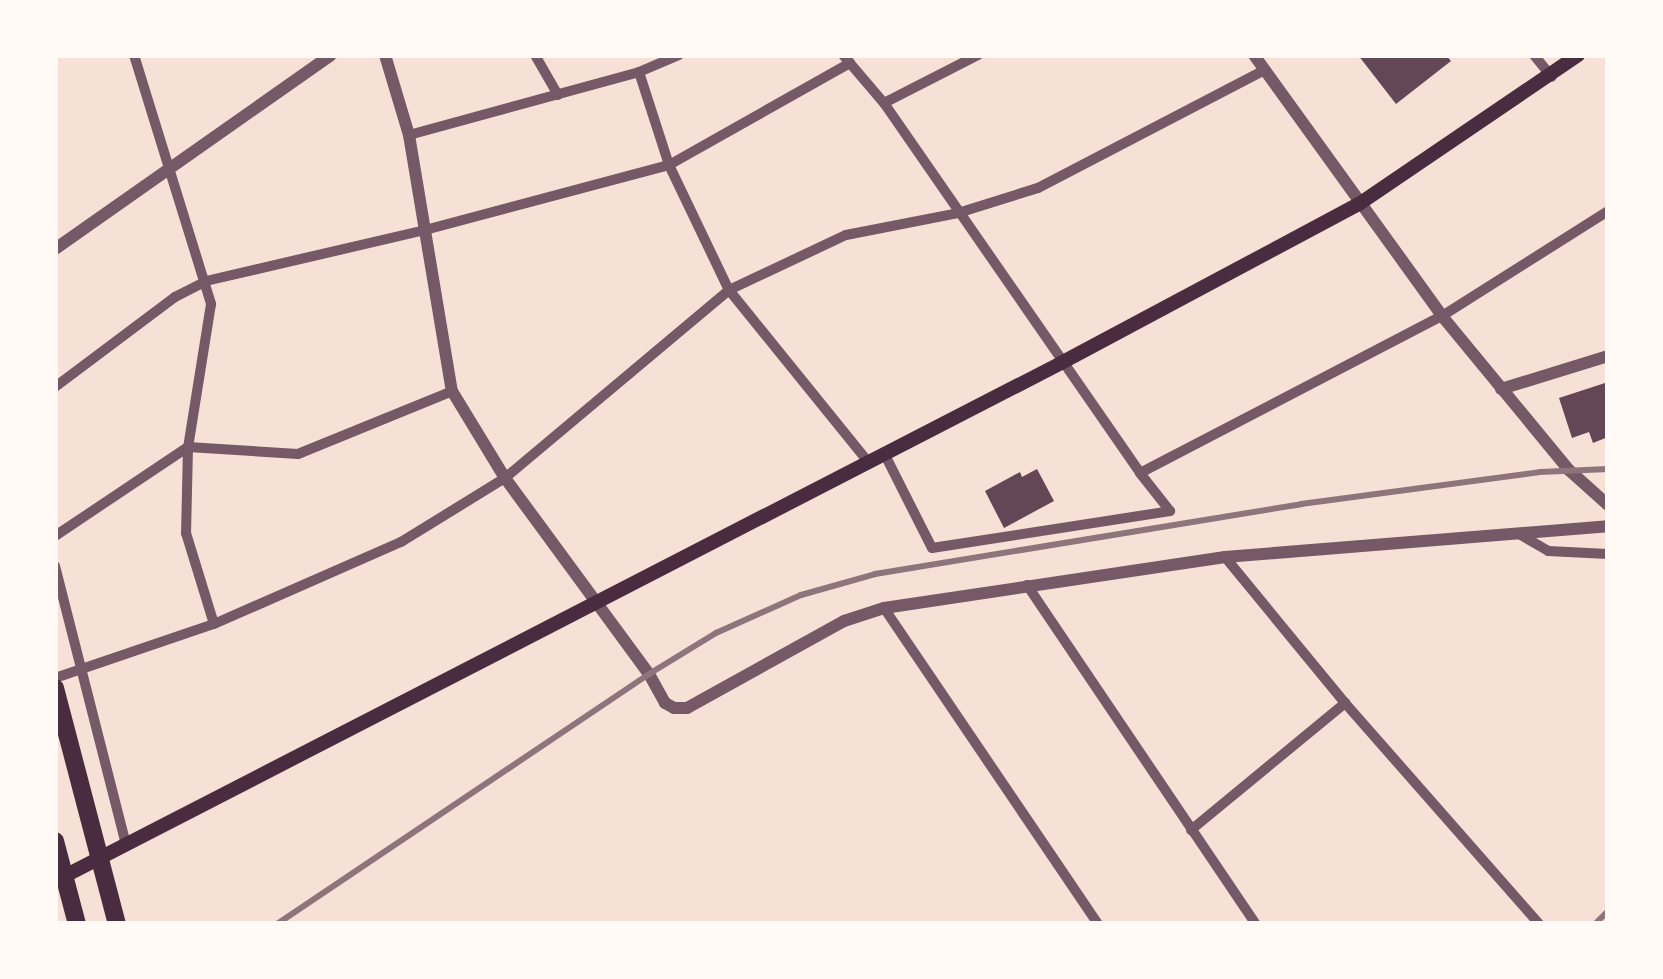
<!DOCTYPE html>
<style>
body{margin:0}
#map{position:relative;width:1663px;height:979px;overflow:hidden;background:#f7e1d7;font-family:"Golos Text",sans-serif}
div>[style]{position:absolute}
.building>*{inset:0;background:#644757}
.minor>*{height:10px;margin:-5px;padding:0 5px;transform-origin:5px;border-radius:5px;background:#755966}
.tertiary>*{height:12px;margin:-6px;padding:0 6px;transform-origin:6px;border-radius:6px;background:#755966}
.secondary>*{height:14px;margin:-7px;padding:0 7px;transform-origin:7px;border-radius:7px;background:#4a2c40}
.motorway>*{height:18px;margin:-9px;padding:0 9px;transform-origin:9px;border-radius:9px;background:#4a2c40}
.rail>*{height:6px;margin:-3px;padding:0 3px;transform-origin:3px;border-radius:3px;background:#8f747c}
span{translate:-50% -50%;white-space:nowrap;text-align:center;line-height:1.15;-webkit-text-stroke:10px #fffaf5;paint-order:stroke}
.frame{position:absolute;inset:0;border:58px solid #fffaf5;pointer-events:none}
</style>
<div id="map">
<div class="building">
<i style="clip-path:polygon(1358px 55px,1446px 55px,1451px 61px,1396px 104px)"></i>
<i style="clip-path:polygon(1608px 382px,1608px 437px,1593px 443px,1589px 432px,1572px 438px,1559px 398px)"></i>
<i style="clip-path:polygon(1037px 469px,1054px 501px,1004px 528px,985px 491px,1020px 472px,1022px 477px)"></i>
</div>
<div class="minor">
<i style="left:134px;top:55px;width:261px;rotate:72.8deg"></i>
<i style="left:211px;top:304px;width:145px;rotate:99.1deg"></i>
<i style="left:188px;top:447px;width:86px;rotate:91.3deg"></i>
<i style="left:186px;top:533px;width:95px;rotate:72.9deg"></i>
<i style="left:535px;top:55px;width:46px;rotate:60.1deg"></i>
<i style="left:843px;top:55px;width:63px;rotate:49.5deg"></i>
<i style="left:884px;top:103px;width:450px;rotate:55.3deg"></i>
<i style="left:1140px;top:473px;width:340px;rotate:-27.5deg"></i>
<i style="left:1442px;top:316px;width:196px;rotate:-32.3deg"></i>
<i style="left:1534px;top:55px;width:28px;rotate:51deg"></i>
<i style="left:639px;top:72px;width:98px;rotate:72.1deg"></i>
<i style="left:669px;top:165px;width:139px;rotate:64.4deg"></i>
<i style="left:729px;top:290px;width:223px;rotate:51deg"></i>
<i style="left:884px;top:103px;width:106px;rotate:-27.1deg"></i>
<i style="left:409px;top:135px;width:238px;rotate:-15.3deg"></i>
<i style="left:639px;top:72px;width:43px;rotate:-23deg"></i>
<i style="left:55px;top:387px;width:150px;rotate:-36.9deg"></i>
<i style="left:175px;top:297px;width:35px;rotate:-27deg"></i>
<i style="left:206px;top:281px;width:225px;rotate:-13.1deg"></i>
<i style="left:425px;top:230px;width:253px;rotate:-14.9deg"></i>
<i style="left:669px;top:165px;width:208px;rotate:-29.4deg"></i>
<i style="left:885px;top:455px;width:104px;rotate:63.2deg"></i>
<i style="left:932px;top:548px;width:241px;rotate:-8.8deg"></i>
<i style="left:1170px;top:511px;width:48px;rotate:-128.3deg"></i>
<i style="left:1519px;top:534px;width:34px;rotate:30deg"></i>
<i style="left:1548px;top:551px;width:60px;rotate:2.9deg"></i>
<i style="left:55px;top:536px;width:160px;rotate:-33.8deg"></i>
<i style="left:188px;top:447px;width:110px;rotate:3.6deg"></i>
<i style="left:298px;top:454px;width:166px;rotate:-22.2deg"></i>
<i style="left:1225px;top:557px;width:189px;rotate:50.6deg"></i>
<i style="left:1345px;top:703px;width:294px;rotate:48.7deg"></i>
<i style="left:55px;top:566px;width:287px;rotate:75.7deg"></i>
<i style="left:1027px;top:585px;width:409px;rotate:56deg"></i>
<i style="left:884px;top:608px;width:382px;rotate:55.9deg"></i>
<i style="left:55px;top:678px;width:168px;rotate:-18.8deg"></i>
<i style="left:214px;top:624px;width:204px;rotate:-23.7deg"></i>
<i style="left:401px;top:542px;width:122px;rotate:-31.6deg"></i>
<i style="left:505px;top:478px;width:292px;rotate:-40deg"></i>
<i style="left:729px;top:290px;width:129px;rotate:-25.2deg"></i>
<i style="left:846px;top:235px;width:114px;rotate:-11.1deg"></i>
<i style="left:958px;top:213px;width:84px;rotate:-17.4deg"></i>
<i style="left:1038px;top:188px;width:256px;rotate:-27.5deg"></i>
<i style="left:1191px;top:830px;width:200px;rotate:-39.5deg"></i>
</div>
<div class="tertiary">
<i style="left:385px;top:55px;width:84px;rotate:73.3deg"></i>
<i style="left:409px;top:135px;width:260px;rotate:80.5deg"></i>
<i style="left:452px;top:391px;width:102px;rotate:58.7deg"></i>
<i style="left:505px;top:478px;width:243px;rotate:53.7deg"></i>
<i style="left:649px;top:674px;width:33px;rotate:61deg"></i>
<i style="left:665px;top:703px;width:10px;rotate:29deg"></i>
<i style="left:674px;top:708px;width:13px"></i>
<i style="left:687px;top:708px;width:179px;rotate:-29deg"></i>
<i style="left:844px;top:621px;width:42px;rotate:-18deg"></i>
<i style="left:884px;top:608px;width:345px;rotate:-8.5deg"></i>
<i style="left:1225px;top:557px;width:384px;rotate:-4.6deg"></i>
<i style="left:1254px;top:55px;width:322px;rotate:54.2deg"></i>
<i style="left:1442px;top:316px;width:200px;rotate:50.5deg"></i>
<i style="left:1569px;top:470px;width:52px;rotate:41.9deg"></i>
<i style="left:55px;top:249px;width:337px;rotate:-35.1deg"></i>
<i style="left:1501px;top:389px;width:112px;rotate:-17.1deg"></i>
</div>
<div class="secondary">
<i style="left:55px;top:881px;width:1132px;rotate:-27.24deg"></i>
<i style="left:1061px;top:363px;width:338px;rotate:-28.1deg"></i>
<i style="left:1359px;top:204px;width:265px;rotate:-34.2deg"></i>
</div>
<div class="motorway">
<i style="left:55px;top:688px;width:244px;rotate:75.3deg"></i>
<i style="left:55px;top:841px;width:86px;rotate:75.2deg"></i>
</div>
<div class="rail">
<i style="left:277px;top:924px;width:448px;rotate:-33.9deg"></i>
<i style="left:649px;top:674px;width:79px;rotate:-31.5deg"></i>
<i style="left:716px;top:633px;width:93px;rotate:-24.1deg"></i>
<i style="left:801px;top:595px;width:77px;rotate:-15.8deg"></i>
<i style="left:875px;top:574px;width:432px;rotate:-9.3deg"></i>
<i style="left:1301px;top:504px;width:241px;rotate:-7.6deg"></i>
<i style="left:1540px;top:472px;width:68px;rotate:-2.5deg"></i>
<i style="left:1595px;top:924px;width:18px;rotate:-45deg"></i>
</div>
<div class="frame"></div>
</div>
